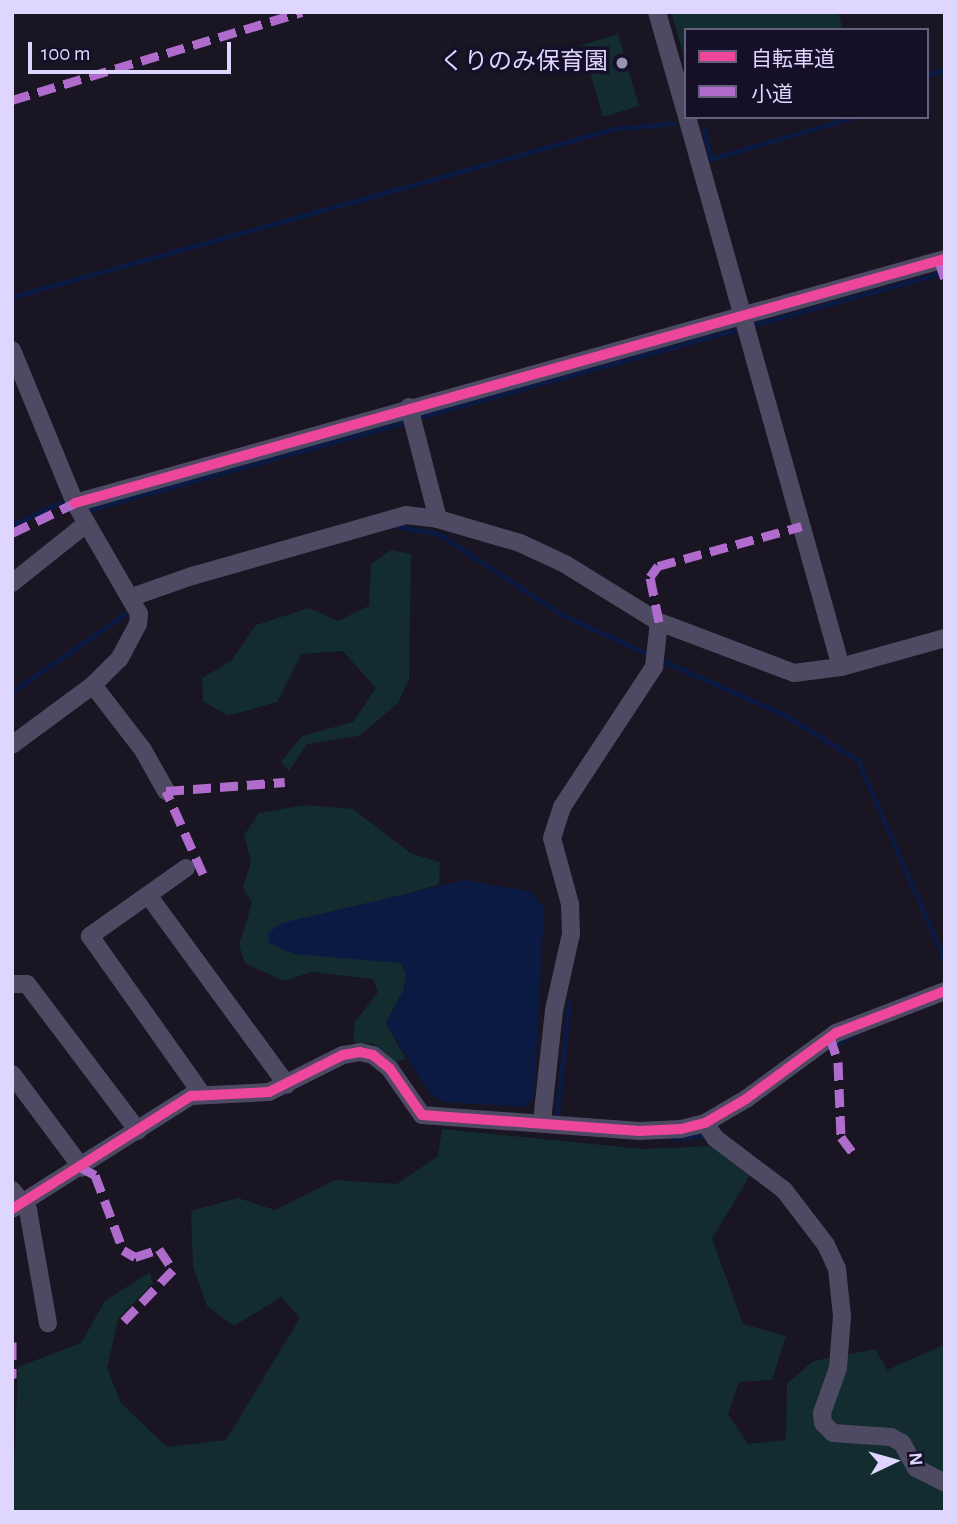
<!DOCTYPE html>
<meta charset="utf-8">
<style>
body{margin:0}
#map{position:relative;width:957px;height:1524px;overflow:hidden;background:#191522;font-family:"Alegreya Sans","Noto Sans JP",sans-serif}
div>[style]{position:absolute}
.green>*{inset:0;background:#132c30}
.water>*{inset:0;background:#0b1a43}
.stream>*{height:4.5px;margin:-2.25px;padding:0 2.25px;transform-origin:2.25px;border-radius:2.25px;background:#0b1a43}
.minor>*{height:18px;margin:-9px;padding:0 9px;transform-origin:9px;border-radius:9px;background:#4e4a63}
.quiet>*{height:9px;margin-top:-4.5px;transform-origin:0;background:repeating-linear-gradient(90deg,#b06ccc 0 18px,transparent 0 27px)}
.cycleway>*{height:10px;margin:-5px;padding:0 5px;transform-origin:5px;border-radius:5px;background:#ed469a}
.dots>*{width:19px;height:19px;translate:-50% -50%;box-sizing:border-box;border:4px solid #160f28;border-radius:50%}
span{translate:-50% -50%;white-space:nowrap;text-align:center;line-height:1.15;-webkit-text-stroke:7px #160f28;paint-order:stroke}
.poi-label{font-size:24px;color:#dfd6ff}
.right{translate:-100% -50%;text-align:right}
.frame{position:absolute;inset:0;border:14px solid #dfd6ff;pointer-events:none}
.legend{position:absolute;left:684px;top:28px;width:245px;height:91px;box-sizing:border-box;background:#160f28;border:2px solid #665f7e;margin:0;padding:9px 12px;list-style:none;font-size:21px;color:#dfd6ff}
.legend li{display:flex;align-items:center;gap:14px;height:35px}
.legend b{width:35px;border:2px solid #665f7e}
.north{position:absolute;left:859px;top:1426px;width:70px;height:70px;-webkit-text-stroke:5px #160f28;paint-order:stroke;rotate:85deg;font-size:19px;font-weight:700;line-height:28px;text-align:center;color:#dfd6ff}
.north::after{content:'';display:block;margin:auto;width:24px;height:32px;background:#dfd6ff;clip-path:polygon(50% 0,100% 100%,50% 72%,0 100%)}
.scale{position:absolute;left:28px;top:42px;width:203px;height:32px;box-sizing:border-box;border:4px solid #dfd6ff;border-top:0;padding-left:9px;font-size:21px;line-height:24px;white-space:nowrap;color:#dfd6ff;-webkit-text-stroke:5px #160f28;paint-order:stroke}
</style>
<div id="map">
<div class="green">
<i style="clip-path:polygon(671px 12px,838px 12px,843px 30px,686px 30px,686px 63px)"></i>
<i style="clip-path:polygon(618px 34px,639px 106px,603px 117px,582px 45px)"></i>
<i style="clip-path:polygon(391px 550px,411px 554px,409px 679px,398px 703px,359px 736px,307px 744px,289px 771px,281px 762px,302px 736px,353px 722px,376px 688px,343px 651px,301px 654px,277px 702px,228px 716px,203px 701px,202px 678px,231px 661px,256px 625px,309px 608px,338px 621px,369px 606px,371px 564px)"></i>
<i style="clip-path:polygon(306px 805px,353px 809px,412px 854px,440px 862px,439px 884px,392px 899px,384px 958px,401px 963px,406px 973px,404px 989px,386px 1023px,406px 1059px,394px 1063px,374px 1044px,353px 1042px,355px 1022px,378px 992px,373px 979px,312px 972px,283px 981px,245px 963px,239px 945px,252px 903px,243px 887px,251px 862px,244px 835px,259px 813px)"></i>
<i style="clip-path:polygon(442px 1129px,643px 1149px,712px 1146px,750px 1175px,712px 1239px,743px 1324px,786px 1336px,772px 1380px,739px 1382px,728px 1414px,748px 1444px,786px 1440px,787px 1384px,813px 1361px,875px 1349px,887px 1370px,944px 1345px,945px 1339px,945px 1512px,12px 1512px,18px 1367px,81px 1343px,105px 1301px,150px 1272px,153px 1283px,118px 1319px,107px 1368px,121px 1403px,167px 1447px,226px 1440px,300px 1318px,281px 1297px,234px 1326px,207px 1306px,193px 1266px,191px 1211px,238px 1198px,275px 1210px,335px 1180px,397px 1184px,438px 1156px)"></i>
</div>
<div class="water">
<i style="clip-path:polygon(465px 880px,532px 892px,544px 909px,534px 1098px,526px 1107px,444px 1102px,430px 1094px,386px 1023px,404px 989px,406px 973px,401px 963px,294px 954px,269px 943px,268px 933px,282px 923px)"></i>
</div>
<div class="stream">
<i style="left:927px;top:75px;width:19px;rotate:-16deg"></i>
<i style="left:704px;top:128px;width:32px;rotate:77deg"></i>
<i style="left:711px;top:159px;width:149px;rotate:-16.4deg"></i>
<i style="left:12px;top:297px;width:624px;rotate:-15.62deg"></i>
<i style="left:613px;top:129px;width:61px;rotate:-5.6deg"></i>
<i style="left:750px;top:326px;width:202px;rotate:-15.5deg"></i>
<i style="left:416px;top:418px;width:338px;rotate:-15.4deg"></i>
<i style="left:88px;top:510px;width:332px;rotate:-15.5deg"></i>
<i style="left:12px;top:525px;width:52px;rotate:-25.1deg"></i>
<i style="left:395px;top:526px;width:45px;rotate:10.3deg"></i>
<i style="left:439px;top:534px;width:148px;rotate:33.2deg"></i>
<i style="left:563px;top:615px;width:96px;rotate:24.7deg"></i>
<i style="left:661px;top:660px;width:133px;rotate:23.9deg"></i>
<i style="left:783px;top:714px;width:88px;rotate:31.5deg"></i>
<i style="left:858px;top:760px;width:218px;rotate:66.5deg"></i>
<i style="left:12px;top:692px;width:137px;rotate:-34.6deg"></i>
<i style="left:836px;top:1044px;width:17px;rotate:-28deg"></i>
<i style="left:557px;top:1115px;width:113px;rotate:-83.9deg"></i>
<i style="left:675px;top:1139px;width:29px;rotate:-8deg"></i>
</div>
<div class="minor">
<i style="left:657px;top:12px;width:105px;rotate:74deg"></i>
<i style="left:687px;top:117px;width:571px;rotate:74.36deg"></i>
<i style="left:12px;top:350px;width:165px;rotate:67.6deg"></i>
<i style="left:75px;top:503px;width:128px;rotate:60deg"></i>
<i style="left:139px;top:614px;width:10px;rotate:96deg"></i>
<i style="left:138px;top:624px;width:40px;rotate:118deg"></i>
<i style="left:119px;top:659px;width:37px;rotate:135deg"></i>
<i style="left:93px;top:685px;width:101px;rotate:143.5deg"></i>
<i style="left:409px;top:407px;width:116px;rotate:75.5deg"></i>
<i style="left:75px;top:503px;width:904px;rotate:-15.67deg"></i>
<i style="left:12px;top:583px;width:95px;rotate:-38.6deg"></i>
<i style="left:132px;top:597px;width:64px;rotate:-19.3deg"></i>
<i style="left:192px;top:576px;width:223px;rotate:-15.9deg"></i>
<i style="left:406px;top:515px;width:32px;rotate:7deg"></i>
<i style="left:438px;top:519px;width:85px;rotate:16.3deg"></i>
<i style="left:520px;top:543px;width:50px;rotate:25deg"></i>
<i style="left:565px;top:564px;width:110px;rotate:31.7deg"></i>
<i style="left:659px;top:622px;width:144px;rotate:20.7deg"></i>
<i style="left:794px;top:673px;width:47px;rotate:-7.3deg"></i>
<i style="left:841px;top:667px;width:108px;rotate:-15.6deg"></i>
<i style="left:93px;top:685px;width:82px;rotate:52.4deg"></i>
<i style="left:143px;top:750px;width:47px;rotate:60.7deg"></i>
<i style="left:186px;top:868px;width:118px;rotate:144.7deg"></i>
<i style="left:90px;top:936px;width:192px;rotate:54.7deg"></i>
<i style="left:148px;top:895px;width:235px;rotate:53.8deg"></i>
<i style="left:12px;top:984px;width:15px"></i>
<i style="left:27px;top:984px;width:184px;rotate:52.9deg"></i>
<i style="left:12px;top:1074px;width:117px;rotate:53.3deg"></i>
<i style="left:542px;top:1121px;width:112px;rotate:-83.8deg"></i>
<i style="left:554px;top:1010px;width:78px;rotate:-77.4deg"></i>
<i style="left:571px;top:934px;width:30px;rotate:-92deg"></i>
<i style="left:570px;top:904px;width:68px;rotate:-105.3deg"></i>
<i style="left:552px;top:838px;width:33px;rotate:-72deg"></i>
<i style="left:562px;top:807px;width:168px;rotate:-56.7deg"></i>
<i style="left:654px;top:667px;width:45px;rotate:-83.7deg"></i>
<i style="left:705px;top:1123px;width:18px;rotate:56deg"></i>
<i style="left:715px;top:1138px;width:86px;rotate:37deg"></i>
<i style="left:784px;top:1190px;width:69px;rotate:52.6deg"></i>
<i style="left:826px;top:1245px;width:26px;rotate:65deg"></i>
<i style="left:837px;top:1269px;width:47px;rotate:83.9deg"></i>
<i style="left:842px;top:1316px;width:52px;rotate:94.4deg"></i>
<i style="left:838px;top:1368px;width:48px;rotate:109.6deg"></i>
<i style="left:822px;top:1413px;width:10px;rotate:84deg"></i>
<i style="left:823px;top:1423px;width:14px;rotate:45deg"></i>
<i style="left:833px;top:1433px;width:58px;rotate:3.9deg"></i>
<i style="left:891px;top:1437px;width:13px;rotate:29deg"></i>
<i style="left:902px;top:1443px;width:29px;rotate:61deg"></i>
<i style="left:916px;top:1468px;width:33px;rotate:27deg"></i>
<i style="left:12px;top:1190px;width:26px;rotate:51deg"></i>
<i style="left:28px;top:1210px;width:115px;rotate:80deg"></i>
<i style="left:12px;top:1209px;width:212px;rotate:-32.3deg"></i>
<i style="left:191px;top:1096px;width:78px;rotate:-2.9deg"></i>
<i style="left:269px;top:1092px;width:83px;rotate:-26.6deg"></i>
<i style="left:343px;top:1055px;width:17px;rotate:-10deg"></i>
<i style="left:360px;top:1052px;width:13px;rotate:13deg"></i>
<i style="left:373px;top:1055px;width:22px;rotate:39deg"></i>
<i style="left:390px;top:1069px;width:56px;rotate:55.2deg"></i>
<i style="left:422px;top:1115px;width:218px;rotate:4.2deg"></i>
<i style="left:639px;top:1131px;width:42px;rotate:-2.7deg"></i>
<i style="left:681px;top:1129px;width:25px;rotate:-14deg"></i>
<i style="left:705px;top:1123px;width:48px;rotate:-30.3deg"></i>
<i style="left:746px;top:1099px;width:112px;rotate:-36.3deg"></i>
<i style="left:836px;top:1033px;width:117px;rotate:-21.1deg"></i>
</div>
<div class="quiet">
<i style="left:12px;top:100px;width:303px;rotate:-16.9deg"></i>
<i style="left:939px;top:261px;width:19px;rotate:72deg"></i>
<i style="left:12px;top:533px;width:70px;rotate:-25.5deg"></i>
<i style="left:659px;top:622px;width:46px;rotate:-101.3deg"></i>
<i style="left:650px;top:577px;width:14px;rotate:-54deg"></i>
<i style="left:658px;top:566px;width:149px;rotate:-15.5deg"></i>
<i style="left:203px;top:874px;width:91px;rotate:-114deg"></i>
<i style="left:166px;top:791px;width:119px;rotate:-4.3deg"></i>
<i style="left:830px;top:1037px;width:26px;rotate:72deg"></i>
<i style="left:838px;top:1062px;width:75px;rotate:87.7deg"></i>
<i style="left:841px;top:1137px;width:20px;rotate:53deg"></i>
<i style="left:82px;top:1168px;width:15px;rotate:28deg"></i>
<i style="left:95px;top:1175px;width:80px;rotate:69.5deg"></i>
<i style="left:123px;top:1250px;width:14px;rotate:30deg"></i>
<i style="left:135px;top:1257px;width:25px;rotate:-18deg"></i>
<i style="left:159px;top:1249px;width:25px;rotate:56deg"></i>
<i style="left:173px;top:1270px;width:71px;rotate:133.9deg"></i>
<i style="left:12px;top:1342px;width:36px;rotate:90deg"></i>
</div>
<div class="cycleway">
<i style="left:75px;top:503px;width:904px;rotate:-15.67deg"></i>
<i style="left:12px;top:1209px;width:212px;rotate:-32.3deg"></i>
<i style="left:191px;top:1096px;width:78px;rotate:-2.9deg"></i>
<i style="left:269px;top:1092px;width:83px;rotate:-26.6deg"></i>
<i style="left:343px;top:1055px;width:17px;rotate:-10deg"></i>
<i style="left:360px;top:1052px;width:13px;rotate:13deg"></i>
<i style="left:373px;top:1055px;width:22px;rotate:39deg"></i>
<i style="left:390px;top:1069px;width:56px;rotate:55.2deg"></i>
<i style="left:422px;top:1115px;width:218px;rotate:4.2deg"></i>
<i style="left:639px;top:1131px;width:42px;rotate:-2.7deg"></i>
<i style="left:681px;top:1129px;width:25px;rotate:-14deg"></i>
<i style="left:705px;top:1123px;width:48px;rotate:-30.3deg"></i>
<i style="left:746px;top:1099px;width:112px;rotate:-36.3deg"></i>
<i style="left:836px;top:1033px;width:117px;rotate:-21.1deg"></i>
</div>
<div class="dots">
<i style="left:622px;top:63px;background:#9a92b2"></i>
</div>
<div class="poi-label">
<span class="right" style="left:608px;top:63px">くりのみ保育園</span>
</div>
<div class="frame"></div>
<ul class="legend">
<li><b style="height:9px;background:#ed469a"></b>自転車道</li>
<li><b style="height:9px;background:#b06ccc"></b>小道</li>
</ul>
<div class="north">N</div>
<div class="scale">100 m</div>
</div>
